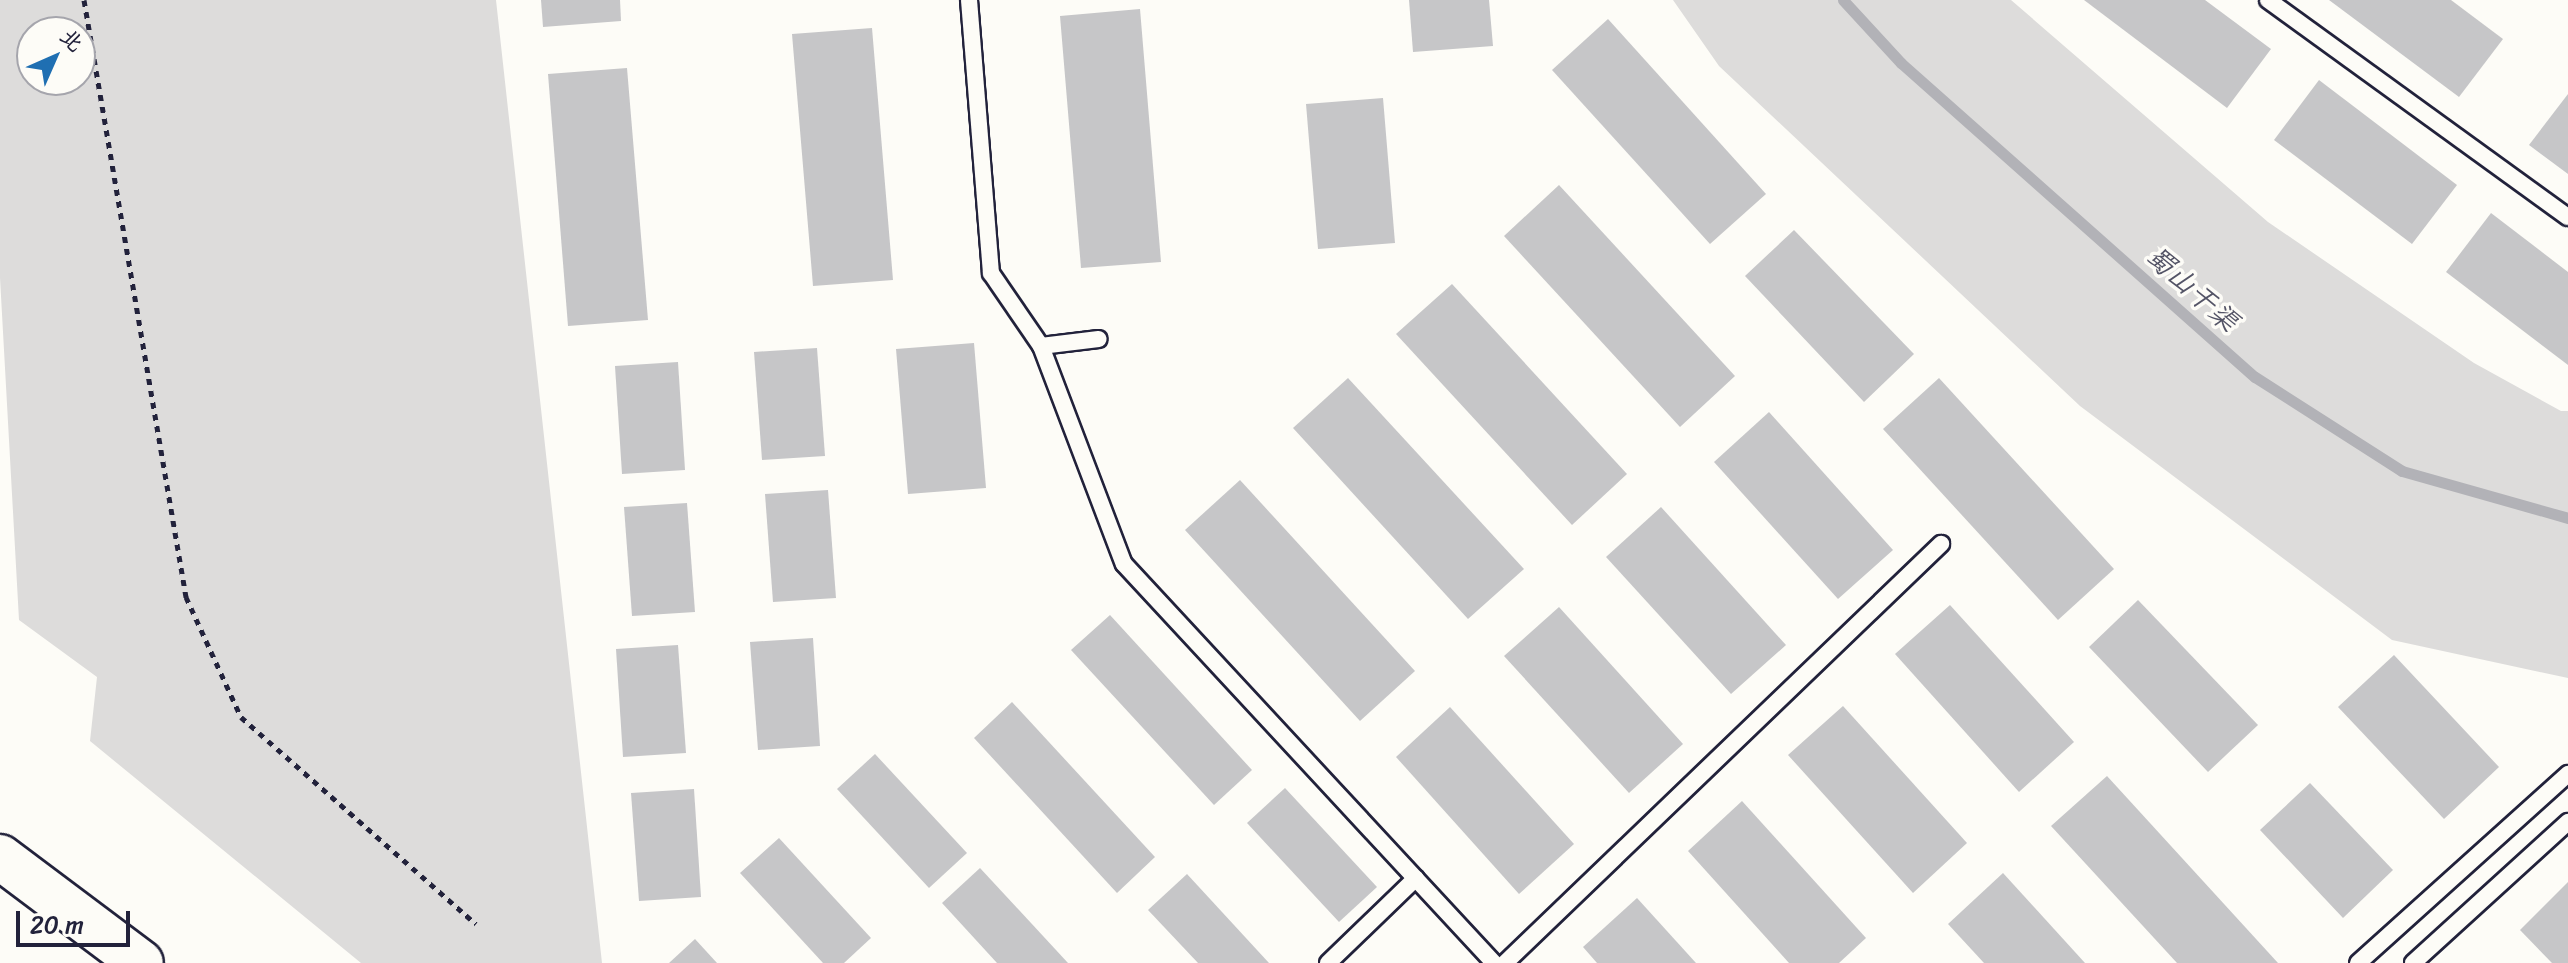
<!DOCTYPE html>
<meta charset="utf-8">
<style>
body{margin:0}
#map{position:relative;width:2568px;height:963px;overflow:hidden;background:#fdfcf7;font-family:Sriracha,"LXGW WenKai TC",sans-serif}
div>[style]{position:absolute}
.green>*{inset:0;background:#dddcdb}
.stream>*{height:11px;margin:-5.5px;padding:0 5.5px;transform-origin:5.5px;border-radius:5.5px;background:#b2b2b7}
.building>*{inset:0;background:#c6c6c8}
.path>*{height:5px;margin-top:-2.5px;transform-origin:0;background:repeating-linear-gradient(90deg,#22223b 0 6px,transparent 0 12px)}
.roads{filter:drop-shadow(2px 0 #22223b) drop-shadow(-2px 0 #22223b) drop-shadow(0 2px #22223b) drop-shadow(0 -2px #22223b)}
.service>*{height:16px;margin:-8px;padding:0 8px;transform-origin:8px;border-radius:8px;background:#fdfcf7}
.primary>*{height:44px;margin:-22px;padding:0 22px;transform-origin:22px;border-radius:22px;background:#fdfcf7}
span{translate:-50% -50%;white-space:nowrap;text-align:center;line-height:1.15;-webkit-text-stroke:7px #fdfcf7;paint-order:stroke}
.water-label{font-size:28px;color:#545466;font-style:italic}
.north{position:absolute;left:16px;top:16px;width:80px;height:80px;box-sizing:border-box;background:#fdfcf7;border:2px solid #a5a5ac;border-radius:50%;rotate:45deg;font-size:22px;font-weight:700;line-height:32px;text-align:center;color:#22223b}
.north::after{content:'';display:block;margin:auto;width:28px;height:36px;background:#1f6fb2;clip-path:polygon(50% 0,100% 100%,50% 72%,0 100%)}
.scale{position:absolute;left:16px;top:911px;width:114px;height:36px;box-sizing:border-box;border:4px solid #22223b;border-top:0;padding-left:10px;font-size:24px;line-height:28px;white-space:nowrap;color:#22223b;-webkit-text-stroke:6px #fdfcf7;paint-order:stroke}
</style>
<div id="map">
<div class="green">
<i style="clip-path:polygon(evenodd,0 0,496px 0,602px 963px,361px 963px,90px 741px,97px 677px,19px 620px,0 278px,0 0,80px 32px,80px 80px,32px 80px,32px 32px,80px 32px)"></i>
<i style="clip-path:polygon(1673px 0,2011px 0,2268px 222px,2474px 363px,2561px 411px,2568px 411px,2568px 678px,2392px 640px,2080px 406px,1719px 66px)"></i>
</div>
<div class="stream">
<i style="left:1843px;top:0;width:86px;rotate:47.4deg"></i>
<i style="left:1901px;top:63px;width:473px;rotate:41.6deg"></i>
<i style="left:2255px;top:377px;width:174px;rotate:32.6deg"></i>
<i style="left:2402px;top:471px;width:173px;rotate:15.8deg"></i>
</div>
<div class="building">
<i style="clip-path:polygon(541px 0,620px 0,621px 21px,543px 27px)"></i>
<i style="clip-path:polygon(1409px 0,1489px 0,1493px 46px,1413px 52px)"></i>
<i style="clip-path:polygon(2084px 0,2205px 0,2271px 49px,2227px 108px)"></i>
<i style="clip-path:polygon(2329px 0,2451px 0,2503px 39px,2459px 97px)"></i>
<i style="clip-path:polygon(1140px 9px,1161px 262px,1081px 268px,1060px 16px)"></i>
<i style="clip-path:polygon(1608px 19px,1766px 194px,1710px 244px,1552px 70px)"></i>
<i style="clip-path:polygon(872px 28px,893px 280px,813px 286px,792px 34px)"></i>
<i style="clip-path:polygon(627px 68px,648px 320px,568px 326px,548px 74px)"></i>
<i style="clip-path:polygon(2319px 80px,2457px 185px,2412px 244px,2274px 140px)"></i>
<i style="clip-path:polygon(2568px 94px,2568px 174px,2529px 145px)"></i>
<i style="clip-path:polygon(1383px 98px,1395px 243px,1318px 249px,1306px 104px)"></i>
<i style="clip-path:polygon(1559px 185px,1735px 376px,1680px 427px,1504px 236px)"></i>
<i style="clip-path:polygon(2491px 213px,2568px 272px,2568px 365px,2446px 272px)"></i>
<i style="clip-path:polygon(1794px 230px,1914px 354px,1864px 402px,1745px 276px)"></i>
<i style="clip-path:polygon(1452px 284px,1627px 474px,1572px 525px,1396px 334px)"></i>
<i style="clip-path:polygon(974px 343px,986px 488px,908px 494px,896px 349px)"></i>
<i style="clip-path:polygon(817px 348px,825px 456px,762px 460px,754px 352px)"></i>
<i style="clip-path:polygon(678px 362px,685px 470px,622px 474px,615px 366px)"></i>
<i style="clip-path:polygon(1348px 378px,1524px 569px,1468px 619px,1293px 428px)"></i>
<i style="clip-path:polygon(1939px 378px,2114px 569px,2058px 620px,1883px 429px)"></i>
<i style="clip-path:polygon(1769px 412px,1893px 550px,1838px 599px,1714px 462px)"></i>
<i style="clip-path:polygon(1240px 480px,1415px 671px,1360px 721px,1185px 530px)"></i>
<i style="clip-path:polygon(828px 490px,836px 598px,773px 602px,765px 494px)"></i>
<i style="clip-path:polygon(687px 503px,695px 612px,632px 616px,624px 507px)"></i>
<i style="clip-path:polygon(1661px 507px,1786px 645px,1731px 694px,1606px 557px)"></i>
<i style="clip-path:polygon(2138px 600px,2258px 725px,2208px 772px,2089px 647px)"></i>
<i style="clip-path:polygon(1950px 605px,2074px 742px,2019px 792px,1895px 654px)"></i>
<i style="clip-path:polygon(1559px 607px,1683px 744px,1629px 793px,1504px 656px)"></i>
<i style="clip-path:polygon(1110px 615px,1252px 770px,1214px 805px,1071px 650px)"></i>
<i style="clip-path:polygon(813px 638px,820px 746px,758px 750px,750px 642px)"></i>
<i style="clip-path:polygon(678px 645px,686px 753px,623px 757px,616px 649px)"></i>
<i style="clip-path:polygon(2394px 655px,2499px 767px,2444px 819px,2338px 707px)"></i>
<i style="clip-path:polygon(1012px 702px,1155px 857px,1117px 893px,974px 738px)"></i>
<i style="clip-path:polygon(1843px 706px,1967px 843px,1913px 893px,1788px 755px)"></i>
<i style="clip-path:polygon(1450px 707px,1574px 844px,1519px 894px,1396px 757px)"></i>
<i style="clip-path:polygon(875px 754px,967px 853px,929px 888px,837px 789px)"></i>
<i style="clip-path:polygon(2107px 776px,2278px 963px,2177px 963px,2051px 826px)"></i>
<i style="clip-path:polygon(2310px 783px,2393px 870px,2343px 918px,2260px 830px)"></i>
<i style="clip-path:polygon(1285px 788px,1377px 887px,1339px 922px,1247px 823px)"></i>
<i style="clip-path:polygon(694px 789px,701px 897px,639px 901px,631px 793px)"></i>
<i style="clip-path:polygon(1742px 801px,1866px 938px,1839px 963px,1789px 963px,1688px 851px)"></i>
<i style="clip-path:polygon(779px 838px,871px 938px,844px 963px,823px 963px,740px 873px)"></i>
<i style="clip-path:polygon(980px 868px,1068px 963px,997px 963px,942px 903px)"></i>
<i style="clip-path:polygon(2003px 873px,2085px 963px,1984px 963px,1948px 924px)"></i>
<i style="clip-path:polygon(1187px 874px,1269px 963px,1198px 963px,1148px 910px)"></i>
<i style="clip-path:polygon(2568px 882px,2568px 963px,2552px 963px,2520px 930px)"></i>
<i style="clip-path:polygon(1637px 898px,1696px 963px,1597px 963px,1583px 947px)"></i>
<i style="clip-path:polygon(695px 939px,717px 963px,669px 963px)"></i>
</div>
<div class="path">
<i style="left:84px;top:0;width:606px;rotate:80.3deg"></i>
<i style="left:186px;top:597px;width:132px;rotate:65.4deg"></i>
<i style="left:241px;top:717px;width:313px;rotate:41.4deg"></i>
</div>
<div class="roads">
<div class="service">
<i style="left:969px;top:0;width:274px;rotate:85.4deg"></i>
<i style="left:991px;top:273px;width:88px;rotate:55.6deg"></i>
<i style="left:1041px;top:346px;width:233px;rotate:69.2deg"></i>
<i style="left:1124px;top:564px;width:544px;rotate:47.16deg"></i>
<i style="left:2268px;top:0;width:370px;rotate:35.9deg"></i>
<i style="left:1041px;top:346px;width:58px;rotate:-6.9deg"></i>
<i style="left:1328px;top:963px;width:122px;rotate:-44deg"></i>
<i style="left:1505px;top:963px;width:605px;rotate:-43.86deg"></i>
<i style="left:2358px;top:963px;width:283px;rotate:-42deg"></i>
<i style="left:2413px;top:963px;width:210px;rotate:-42.3deg"></i>
</div>
<div class="primary">
<i style="left:0;top:857px;width:176px;rotate:36.9deg"></i>
</div>
</div>
<div class="water-label">
<span style="left:2192px;top:289px;rotate:42deg">蜀山干渠</span>
</div>
<div class="north">北</div>
<div class="scale">20 m</div>
</div>
